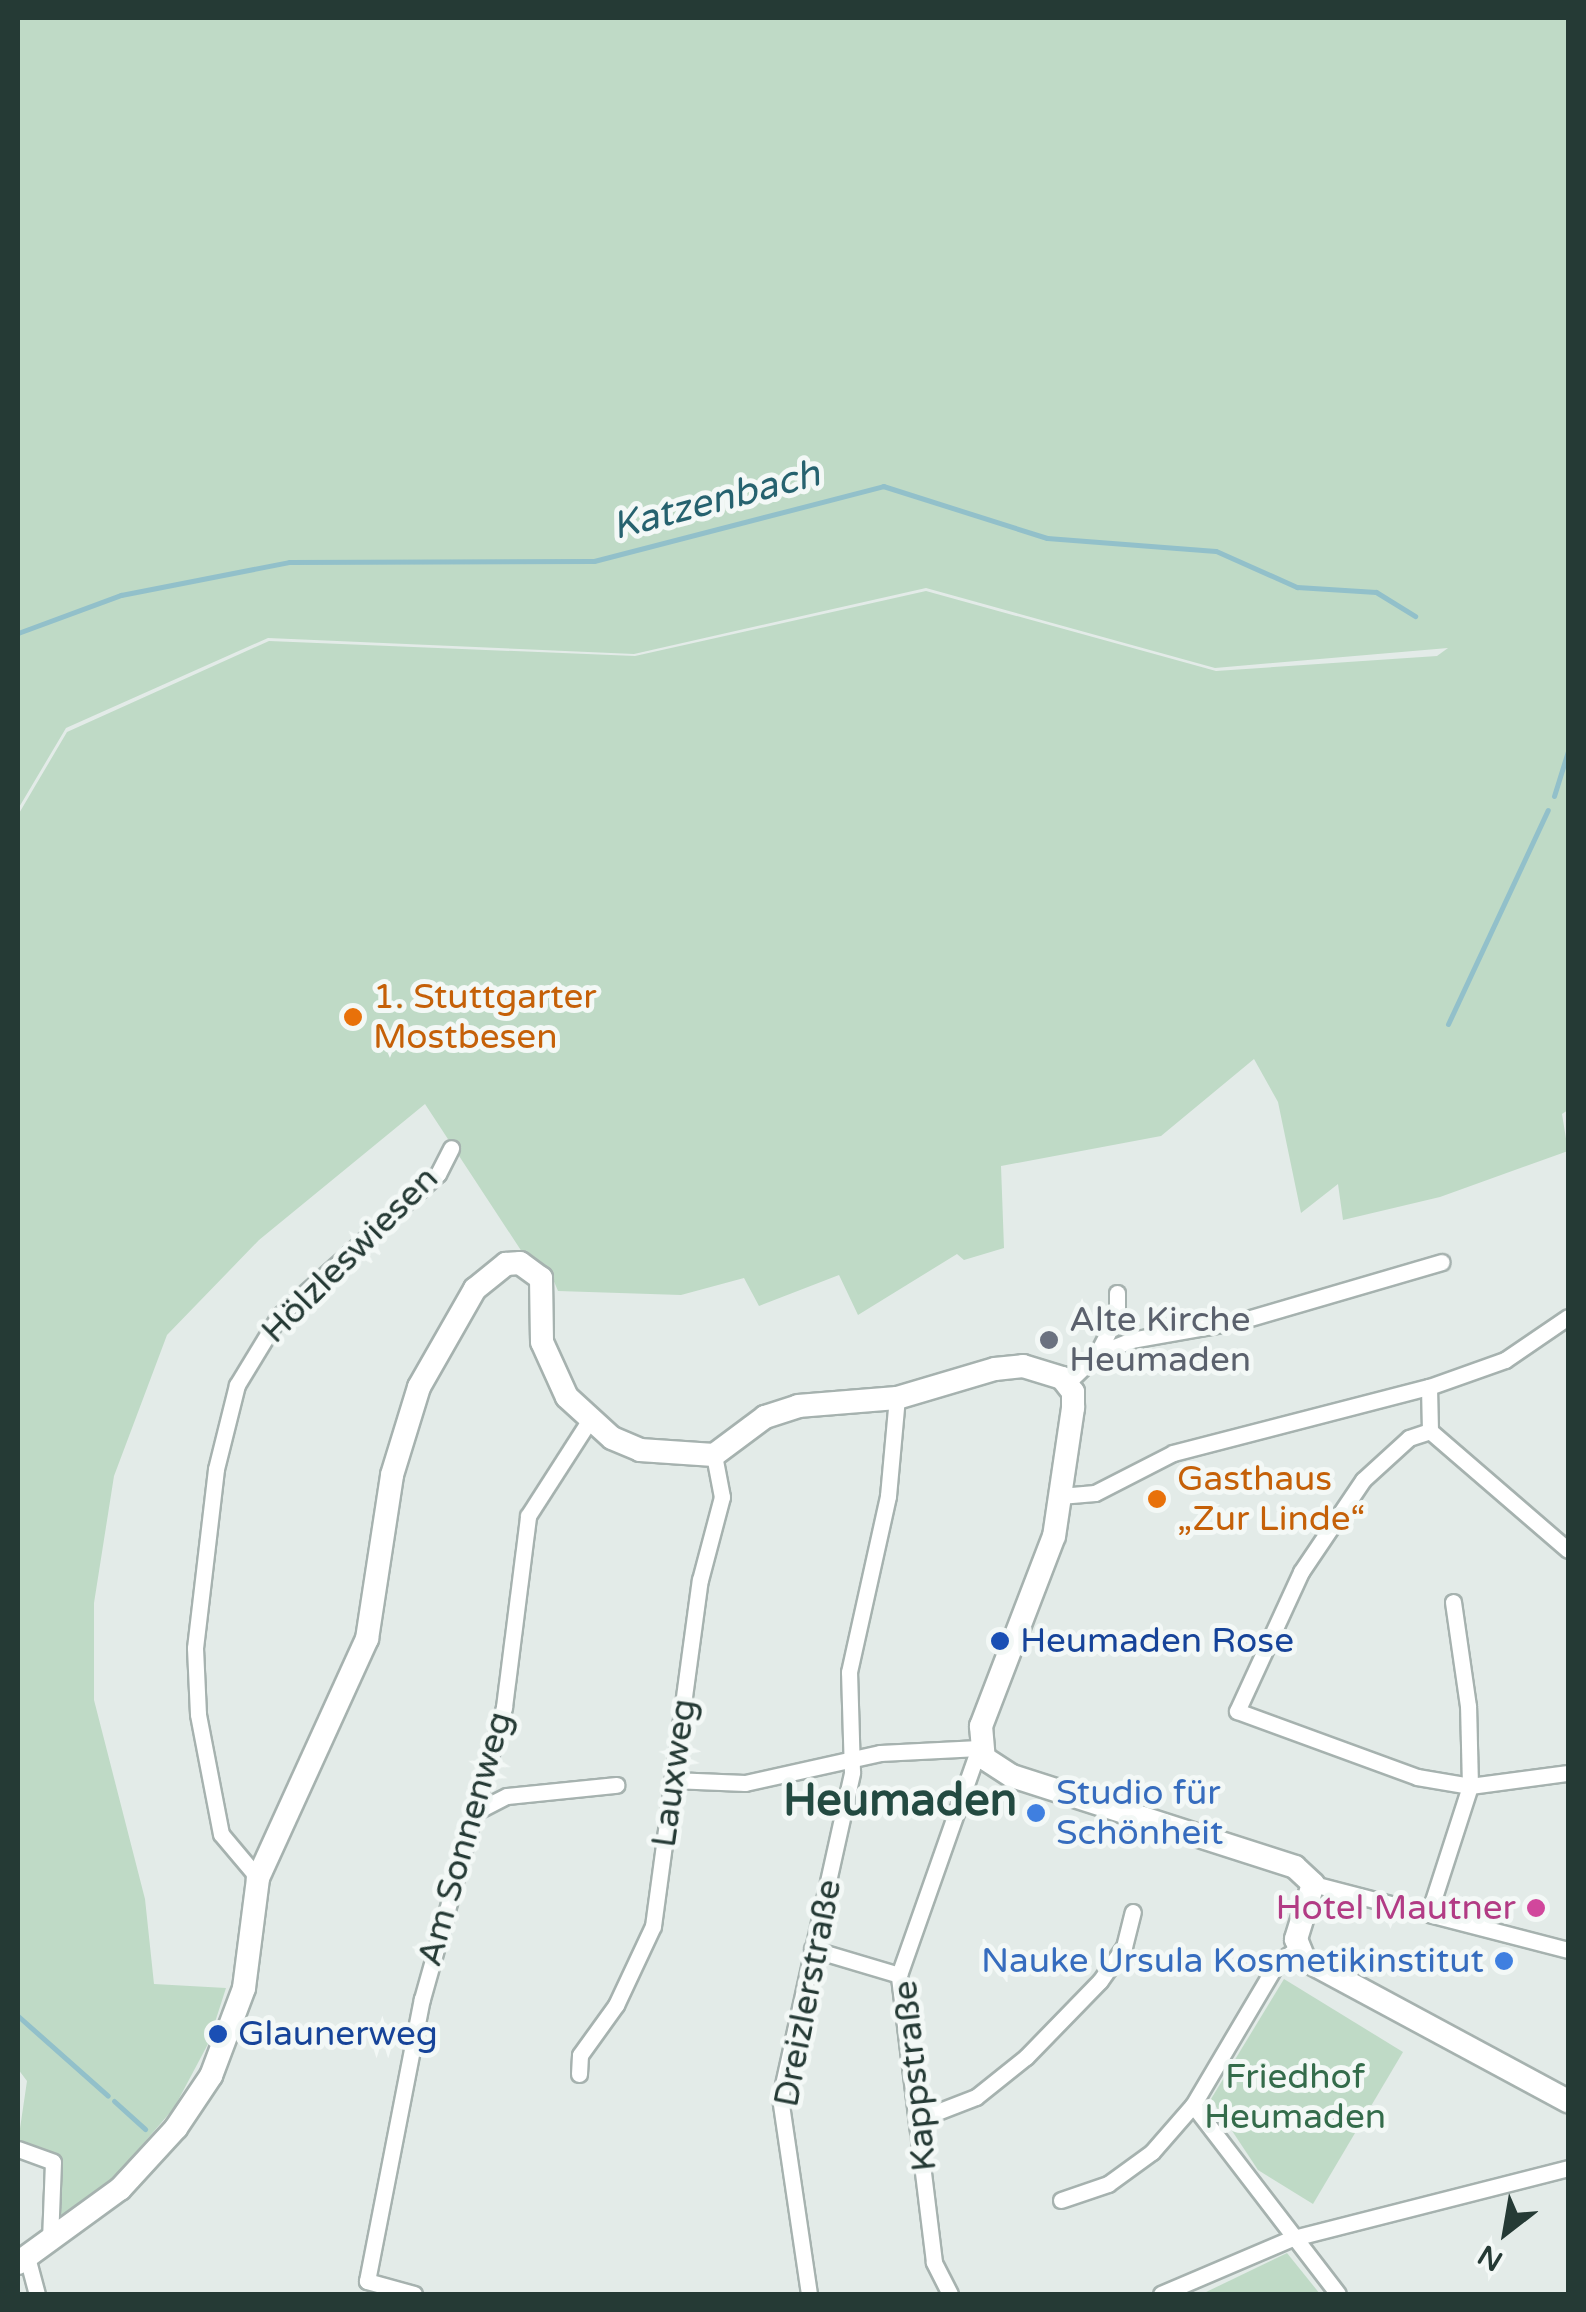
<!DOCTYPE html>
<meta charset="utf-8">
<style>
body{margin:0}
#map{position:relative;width:1586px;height:2312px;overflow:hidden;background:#e3ebe8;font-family:"Varela Round",sans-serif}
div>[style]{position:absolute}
.green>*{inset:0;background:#bfdac6}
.stream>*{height:5px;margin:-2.5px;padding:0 2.5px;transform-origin:2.5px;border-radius:2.5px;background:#92c0ca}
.roads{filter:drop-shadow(2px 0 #a6b2af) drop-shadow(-2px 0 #a6b2af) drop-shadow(0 2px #a6b2af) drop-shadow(0 -2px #a6b2af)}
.street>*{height:15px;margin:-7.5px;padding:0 7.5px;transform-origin:7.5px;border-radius:7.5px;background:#fff}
.secondary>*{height:22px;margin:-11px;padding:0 11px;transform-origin:11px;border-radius:11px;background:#fff}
.dots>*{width:28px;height:28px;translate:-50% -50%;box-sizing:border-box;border:5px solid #f3f8f6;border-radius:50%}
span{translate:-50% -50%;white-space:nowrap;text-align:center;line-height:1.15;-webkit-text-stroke:10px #f3f8f6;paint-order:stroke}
.food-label{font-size:35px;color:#c56008}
.left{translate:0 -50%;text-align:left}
.street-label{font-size:35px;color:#253a35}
.worship-label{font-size:35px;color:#5b616d}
.transit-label{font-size:35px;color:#164399}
.shop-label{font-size:35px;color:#366cbe}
.right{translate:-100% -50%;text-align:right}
.hotel-label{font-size:35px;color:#b23c85}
.park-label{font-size:35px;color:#346c4b}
.water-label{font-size:38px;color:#26626f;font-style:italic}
.district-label{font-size:45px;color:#234a41;font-weight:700}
.frame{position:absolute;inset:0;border:20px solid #253a35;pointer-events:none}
.north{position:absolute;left:1456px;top:2182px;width:100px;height:100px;-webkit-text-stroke:8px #f3f8f6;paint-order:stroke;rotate:211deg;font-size:28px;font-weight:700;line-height:40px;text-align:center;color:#253a35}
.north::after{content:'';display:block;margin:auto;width:35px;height:45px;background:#253a35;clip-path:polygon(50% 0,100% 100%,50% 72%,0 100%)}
</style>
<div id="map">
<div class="green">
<i style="clip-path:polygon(18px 18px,1568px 18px,1568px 1110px,1562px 1114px,1568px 1151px,1440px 1197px,1343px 1220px,1338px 1184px,1301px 1213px,1278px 1102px,1254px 1059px,1161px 1136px,1001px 1166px,1004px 1248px,964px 1260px,957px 1254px,858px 1315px,839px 1275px,759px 1306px,744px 1278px,681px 1295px,558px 1291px,550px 1272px,524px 1255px,425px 1104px,259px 1240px,167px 1335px,114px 1476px,94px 1603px,94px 1700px,145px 1899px,154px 1984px,226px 1988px,208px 2044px,174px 2108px,111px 2181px,56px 2222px,61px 2160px,18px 2142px,27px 2081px,18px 2069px,18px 815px,67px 732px,269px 641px,635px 656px,926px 591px,1216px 671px,1437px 656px,1448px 648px,1215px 668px,926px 588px,634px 654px,268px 638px,66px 728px,18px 809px)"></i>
<i style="clip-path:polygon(1284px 1979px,1403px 2052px,1313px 2204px,1258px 2170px,1211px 2099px)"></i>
<i style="clip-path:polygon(1287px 2253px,1320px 2294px,1202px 2294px)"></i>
</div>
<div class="stream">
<i style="left:18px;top:633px;width:110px;rotate:-20.3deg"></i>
<i style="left:121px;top:595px;width:171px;rotate:-11.1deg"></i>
<i style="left:289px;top:562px;width:305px;rotate:-0.2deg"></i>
<i style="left:594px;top:561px;width:299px;rotate:-14.5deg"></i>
<i style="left:883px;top:486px;width:172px;rotate:17.6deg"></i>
<i style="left:1047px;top:538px;width:169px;rotate:4.4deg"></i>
<i style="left:1216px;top:551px;width:89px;rotate:24deg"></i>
<i style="left:1297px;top:587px;width:79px;rotate:3.6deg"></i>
<i style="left:1376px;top:592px;width:46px;rotate:31.6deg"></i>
<i style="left:1554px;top:796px;width:47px;rotate:-72.7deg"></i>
<i style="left:1448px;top:1024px;width:236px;rotate:-65deg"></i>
<i style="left:18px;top:2016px;width:120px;rotate:41.6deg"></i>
<i style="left:114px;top:2101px;width:42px;rotate:42.1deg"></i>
</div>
<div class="roads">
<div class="street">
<i style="left:1097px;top:1354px;width:44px;rotate:-62.9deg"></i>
<i style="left:1117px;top:1315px;width:22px;rotate:-90deg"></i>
<i style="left:1067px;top:1383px;width:42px;rotate:-44deg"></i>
<i style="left:1097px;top:1354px;width:37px;rotate:-22deg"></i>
<i style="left:1131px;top:1340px;width:111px;rotate:-9.9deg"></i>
<i style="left:1240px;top:1321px;width:210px;rotate:-16.3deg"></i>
<i style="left:1429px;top:1387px;width:44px;rotate:88.7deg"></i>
<i style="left:1430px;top:1431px;width:182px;rotate:40.8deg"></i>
<i style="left:1430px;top:1431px;width:22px;rotate:162deg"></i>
<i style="left:1409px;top:1438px;width:62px;rotate:137.6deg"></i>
<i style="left:1363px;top:1480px;width:111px;rotate:124deg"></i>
<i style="left:1301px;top:1572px;width:153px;rotate:114.7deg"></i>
<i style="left:1237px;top:1711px;width:192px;rotate:20.1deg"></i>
<i style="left:1417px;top:1777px;width:54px;rotate:9.6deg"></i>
<i style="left:1470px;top:1786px;width:99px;rotate:-7.6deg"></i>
<i style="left:1060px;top:1496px;width:35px;rotate:-5deg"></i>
<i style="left:1095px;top:1493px;width:88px;rotate:-27.1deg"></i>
<i style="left:1173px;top:1453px;width:264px;rotate:-14.5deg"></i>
<i style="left:1429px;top:1387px;width:81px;rotate:-19.6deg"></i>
<i style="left:1505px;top:1360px;width:76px;rotate:-34.3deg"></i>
<i style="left:672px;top:1780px;width:73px;rotate:2.4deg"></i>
<i style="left:745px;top:1783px;width:138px;rotate:-12.5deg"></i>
<i style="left:880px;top:1753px;width:99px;rotate:-2.9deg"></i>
<i style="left:479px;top:1810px;width:31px;rotate:-27deg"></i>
<i style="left:507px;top:1796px;width:110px;rotate:-5.8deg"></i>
<i style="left:258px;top:1878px;width:57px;rotate:-130.1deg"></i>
<i style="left:221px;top:1834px;width:122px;rotate:-100.9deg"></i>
<i style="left:198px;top:1714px;width:66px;rotate:-92.6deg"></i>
<i style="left:195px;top:1648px;width:180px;rotate:-83.3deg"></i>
<i style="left:216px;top:1469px;width:87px;rotate:-76deg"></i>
<i style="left:237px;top:1385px;width:81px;rotate:-58.7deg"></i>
<i style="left:279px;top:1316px;width:213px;rotate:-41.8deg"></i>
<i style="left:438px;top:1174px;width:29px;rotate:-63deg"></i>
<i style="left:1313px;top:1884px;width:263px;rotate:14.5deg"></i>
<i style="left:1429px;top:1913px;width:133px;rotate:-72.1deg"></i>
<i style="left:1470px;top:1786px;width:80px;rotate:-91.4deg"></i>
<i style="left:1468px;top:1706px;width:105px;rotate:-98.2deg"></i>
<i style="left:812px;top:1949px;width:91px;rotate:16.6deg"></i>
<i style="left:579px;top:2074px;width:19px;rotate:-87deg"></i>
<i style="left:580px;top:2055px;width:62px;rotate:-54.2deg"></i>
<i style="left:616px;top:2005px;width:87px;rotate:-64.9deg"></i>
<i style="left:653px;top:1926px;width:349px;rotate:-82.3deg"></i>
<i style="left:700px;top:1580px;width:86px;rotate:-75.2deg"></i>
<i style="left:722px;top:1497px;width:43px;rotate:-100.8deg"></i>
<i style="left:1193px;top:2105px;width:238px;rotate:52.5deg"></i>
<i style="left:919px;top:2119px;width:61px;rotate:-21.1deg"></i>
<i style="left:976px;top:2097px;width:64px;rotate:-38.7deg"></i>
<i style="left:1026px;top:2057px;width:106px;rotate:-45.8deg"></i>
<i style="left:1100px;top:1981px;width:42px;rotate:-54.8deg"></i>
<i style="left:1124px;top:1947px;width:36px;rotate:-76deg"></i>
<i style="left:18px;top:2149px;width:37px;rotate:20deg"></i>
<i style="left:53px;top:2162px;width:79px;rotate:92.2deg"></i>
<i style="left:1061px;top:2200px;width:50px;rotate:-18.8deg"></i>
<i style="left:1108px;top:2184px;width:54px;rotate:-36deg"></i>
<i style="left:1152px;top:2152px;width:62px;rotate:-48.9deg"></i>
<i style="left:1193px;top:2105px;width:165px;rotate:-59.4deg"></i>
<i style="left:1277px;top:1963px;width:24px;rotate:-35deg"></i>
<i style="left:27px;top:2257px;width:38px;rotate:75deg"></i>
<i style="left:414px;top:2294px;width:49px;rotate:-164.5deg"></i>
<i style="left:367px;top:2281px;width:287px;rotate:-79deg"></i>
<i style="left:422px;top:1999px;width:303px;rotate:-74.3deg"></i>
<i style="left:504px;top:1707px;width:193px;rotate:-82.8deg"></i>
<i style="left:528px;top:1516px;width:113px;rotate:-57.3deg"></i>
<i style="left:809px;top:2294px;width:198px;rotate:-98.4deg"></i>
<i style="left:780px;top:2098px;width:334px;rotate:-77.5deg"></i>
<i style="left:852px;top:1772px;width:100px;rotate:-91.7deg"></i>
<i style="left:849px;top:1672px;width:180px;rotate:-77.5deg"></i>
<i style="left:888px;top:1496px;width:98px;rotate:-84.8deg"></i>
<i style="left:950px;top:2294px;width:36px;rotate:-117deg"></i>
<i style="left:934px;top:2262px;width:289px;rotate:-97deg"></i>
<i style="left:899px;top:1975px;width:241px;rotate:-70.6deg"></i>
<i style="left:1161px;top:2294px;width:140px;rotate:-23.1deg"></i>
<i style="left:1290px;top:2239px;width:287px;rotate:-14.3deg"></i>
</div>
<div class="secondary">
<i style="left:18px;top:2263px;width:126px;rotate:-36deg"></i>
<i style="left:120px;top:2189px;width:83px;rotate:-47.4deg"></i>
<i style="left:176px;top:2128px;width:63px;rotate:-56.1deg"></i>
<i style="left:211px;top:2076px;width:94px;rotate:-69.4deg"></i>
<i style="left:244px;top:1988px;width:111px;rotate:-82.7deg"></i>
<i style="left:258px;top:1878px;width:263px;rotate:-65.5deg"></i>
<i style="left:367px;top:1639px;width:166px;rotate:-81.3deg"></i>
<i style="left:392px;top:1475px;width:92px;rotate:-72.9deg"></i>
<i style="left:419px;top:1387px;width:113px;rotate:-60.3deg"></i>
<i style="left:475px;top:1289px;width:40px;rotate:-39deg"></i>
<i style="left:506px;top:1264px;width:14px;rotate:-4deg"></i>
<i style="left:520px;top:1263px;width:26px;rotate:36deg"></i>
<i style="left:541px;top:1278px;width:64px;rotate:89.1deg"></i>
<i style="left:542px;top:1342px;width:60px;rotate:65.6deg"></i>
<i style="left:567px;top:1397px;width:61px;rotate:42.3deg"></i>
<i style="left:612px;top:1438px;width:30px;rotate:23deg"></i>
<i style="left:640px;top:1450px;width:74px;rotate:3.9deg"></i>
<i style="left:714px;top:1455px;width:64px;rotate:-36.7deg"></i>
<i style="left:765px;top:1417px;width:35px;rotate:-18deg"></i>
<i style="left:798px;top:1406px;width:99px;rotate:-4.6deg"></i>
<i style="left:897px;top:1398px;width:102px;rotate:-16.5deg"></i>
<i style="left:995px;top:1369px;width:28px;rotate:-6deg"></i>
<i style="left:1023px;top:1366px;width:41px;rotate:17.1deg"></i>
<i style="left:1062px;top:1378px;width:18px;rotate:52deg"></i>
<i style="left:1073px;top:1392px;width:16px;rotate:90deg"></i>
<i style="left:1073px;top:1408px;width:129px;rotate:98.4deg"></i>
<i style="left:1054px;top:1536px;width:204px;rotate:111deg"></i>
<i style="left:981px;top:1726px;width:32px;rotate:85deg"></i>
<i style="left:984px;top:1758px;width:33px;rotate:33deg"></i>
<i style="left:1012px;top:1776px;width:297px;rotate:17.8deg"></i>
<i style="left:1295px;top:1867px;width:25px;rotate:43deg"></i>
<i style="left:1313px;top:1884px;width:58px;rotate:107.2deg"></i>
<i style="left:1296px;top:1939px;width:22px;rotate:68deg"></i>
<i style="left:1304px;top:1959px;width:300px;rotate:28.3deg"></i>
</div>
</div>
<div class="dots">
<i style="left:353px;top:1017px;background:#e8710a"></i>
<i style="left:1049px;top:1340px;background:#6b7280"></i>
<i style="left:1157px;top:1499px;background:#e8710a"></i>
<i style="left:1000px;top:1641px;background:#1a4fb4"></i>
<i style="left:1036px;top:1813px;background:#3f7fe0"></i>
<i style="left:1536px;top:1908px;background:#d1479c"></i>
<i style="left:1504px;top:1961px;background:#3f7fe0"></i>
<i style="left:218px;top:2034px;background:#1a4fb4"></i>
</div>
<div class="food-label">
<span class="left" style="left:373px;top:1017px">1. Stuttgarter<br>Mostbesen</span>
<span class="left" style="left:1177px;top:1499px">Gasthaus<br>„Zur Linde“</span>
</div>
<div class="street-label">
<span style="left:350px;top:1255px;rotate:-45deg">Hölzleswiesen</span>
<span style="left:674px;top:1773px;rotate:-82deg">Lauxweg</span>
<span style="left:465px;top:1839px;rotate:-74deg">Am Sonnenweg</span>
<span style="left:808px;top:1993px;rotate:-79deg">Dreizlerstraße</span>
<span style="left:915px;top:2076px;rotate:-96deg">Kappstraße</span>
</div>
<div class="worship-label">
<span class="left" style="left:1069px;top:1340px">Alte Kirche<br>Heumaden</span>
</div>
<div class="transit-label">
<span class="left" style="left:1020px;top:1641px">Heumaden Rose</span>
<span class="left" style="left:238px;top:2034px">Glaunerweg</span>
</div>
<div class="shop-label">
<span class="left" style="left:1056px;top:1813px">Studio für<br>Schönheit</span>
<span class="right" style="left:1484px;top:1961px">Nauke Ursula Kosmetikinstitut</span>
</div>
<div class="hotel-label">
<span class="right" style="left:1516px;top:1908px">Hotel Mautner</span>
</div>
<div class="park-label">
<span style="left:1295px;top:2097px">Friedhof<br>Heumaden</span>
</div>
<div class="water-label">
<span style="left:716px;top:501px;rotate:-15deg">Katzenbach</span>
</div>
<div class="district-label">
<span style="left:900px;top:1802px">Heumaden</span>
</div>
<div class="frame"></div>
<div class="north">N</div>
</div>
